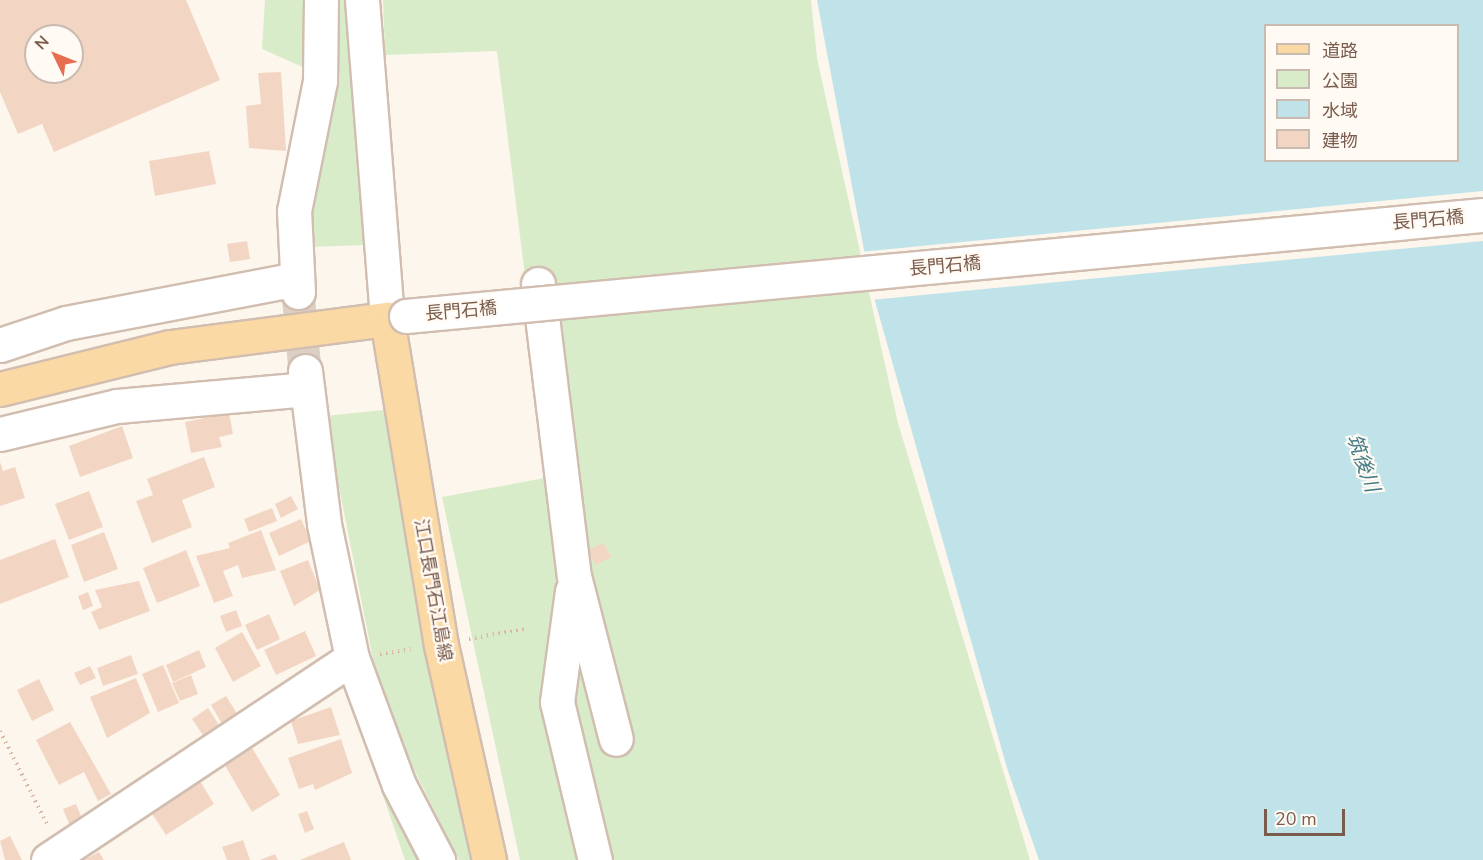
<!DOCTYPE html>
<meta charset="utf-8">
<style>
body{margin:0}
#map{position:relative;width:1483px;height:860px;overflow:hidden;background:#fdf6ec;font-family:"Nunito Sans","Noto Sans JP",sans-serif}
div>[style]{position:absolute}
.green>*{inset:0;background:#d8ecc9}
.water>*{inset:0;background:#bfe3e8}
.pier>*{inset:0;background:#fdf6ec}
.building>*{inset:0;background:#f3d5c3}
.minor-tunnel>*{height:33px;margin-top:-16.5px;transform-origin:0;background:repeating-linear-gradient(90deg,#dcd0c4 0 33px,transparent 0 49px)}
.path>*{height:4px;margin-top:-2px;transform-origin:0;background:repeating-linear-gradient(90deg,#d9b8a5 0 1.5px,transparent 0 6px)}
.roads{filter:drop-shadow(2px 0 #d1beb0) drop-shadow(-2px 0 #d1beb0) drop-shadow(0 2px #d1beb0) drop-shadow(0 -2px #d1beb0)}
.minor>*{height:33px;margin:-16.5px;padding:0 16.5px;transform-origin:16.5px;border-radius:16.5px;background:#fff}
.major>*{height:33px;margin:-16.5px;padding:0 16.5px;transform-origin:16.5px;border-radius:16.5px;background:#fbd9a5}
.bridges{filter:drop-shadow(2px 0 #d1beb0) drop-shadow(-2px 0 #d1beb0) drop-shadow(0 2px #d1beb0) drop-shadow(0 -2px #d1beb0)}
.minor-bridge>*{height:33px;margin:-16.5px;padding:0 16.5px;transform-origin:16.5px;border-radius:16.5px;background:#fff}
span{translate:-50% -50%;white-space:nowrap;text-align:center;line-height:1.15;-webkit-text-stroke:4.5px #fffaf3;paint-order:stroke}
.street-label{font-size:18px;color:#7a5c4d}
.water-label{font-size:20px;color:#437c86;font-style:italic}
.legend{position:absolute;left:1264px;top:24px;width:195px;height:138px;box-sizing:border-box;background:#fffaf3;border:2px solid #cabbb1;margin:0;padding:8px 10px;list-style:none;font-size:18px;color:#7a5c4d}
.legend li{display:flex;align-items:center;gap:12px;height:30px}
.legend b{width:30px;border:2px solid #cabbb1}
.north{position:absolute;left:24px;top:24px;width:60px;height:60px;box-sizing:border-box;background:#fffaf3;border:2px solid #cabbb1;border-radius:50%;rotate:313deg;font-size:16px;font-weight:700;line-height:24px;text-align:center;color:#7a5c4d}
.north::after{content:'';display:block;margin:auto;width:21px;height:27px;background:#e76f51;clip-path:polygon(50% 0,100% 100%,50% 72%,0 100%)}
.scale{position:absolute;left:1264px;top:809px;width:81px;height:27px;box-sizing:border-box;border:3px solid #7a5c4d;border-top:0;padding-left:8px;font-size:18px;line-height:21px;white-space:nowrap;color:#7a5c4d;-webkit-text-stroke:4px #fffaf3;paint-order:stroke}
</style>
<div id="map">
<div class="green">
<i style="clip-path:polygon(265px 0,303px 0,308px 13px,305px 68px,262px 49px)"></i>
<i style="clip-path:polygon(330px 0,348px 0,366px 245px,309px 247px,330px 85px)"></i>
<i style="clip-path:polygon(383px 0,811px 0,817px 58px,898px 423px,1030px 860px,520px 860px,442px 497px,550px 477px,497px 51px,385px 55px)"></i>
<i style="clip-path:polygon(384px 410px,479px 860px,459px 860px,382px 705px,325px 416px)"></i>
<i style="clip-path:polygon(376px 775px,421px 860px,405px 860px)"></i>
</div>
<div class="water">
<i style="clip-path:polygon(evenodd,817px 0,1483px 0,1483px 860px,1039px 860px,1007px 768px,871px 287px,817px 0,1266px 26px,1458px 26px,1458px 160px,1266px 160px,1266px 26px)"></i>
</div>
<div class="pier">
<i style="clip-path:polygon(1483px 191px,1483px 241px,871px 300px,860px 252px)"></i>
</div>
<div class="building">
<i style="clip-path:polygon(evenodd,0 0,186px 0,220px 80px,54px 152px,42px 124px,18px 134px,0 92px,0 0,36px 36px,72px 36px,72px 72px,36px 72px,36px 36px)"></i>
<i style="clip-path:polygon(281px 72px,286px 151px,249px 148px,246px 106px,261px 104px,258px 73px)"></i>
<i style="clip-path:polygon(209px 151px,216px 184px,155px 196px,149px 161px)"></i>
<i style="clip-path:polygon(247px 241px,250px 259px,230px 262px,227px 244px)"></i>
<i style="clip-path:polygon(229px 413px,233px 434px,219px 437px,222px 447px,191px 453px,185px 422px)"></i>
<i style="clip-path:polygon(122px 426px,133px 458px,80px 477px,69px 446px)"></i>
<i style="clip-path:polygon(204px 457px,215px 487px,182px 500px,192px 527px,152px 543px,136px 501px,153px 495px,147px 479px)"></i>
<i style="clip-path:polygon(0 462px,3px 471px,15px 467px,25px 498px,0 506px)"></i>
<i style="clip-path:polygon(89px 491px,103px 527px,69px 540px,55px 504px)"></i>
<i style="clip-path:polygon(291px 496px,298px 509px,281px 518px,275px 504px)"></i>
<i style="clip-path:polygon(272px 508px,277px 521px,249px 532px,244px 519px)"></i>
<i style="clip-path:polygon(301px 519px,311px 541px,279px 556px,269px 533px)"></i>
<i style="clip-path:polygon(261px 530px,276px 570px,242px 578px,238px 565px,223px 571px,233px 596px,214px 603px,196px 556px,230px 548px,228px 543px)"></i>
<i style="clip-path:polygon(104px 532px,118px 569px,84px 582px,71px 545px)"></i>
<i style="clip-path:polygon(55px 539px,69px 577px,0 604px,0 560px)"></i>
<i style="clip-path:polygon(604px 543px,611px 557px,595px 565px,588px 550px)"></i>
<i style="clip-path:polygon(186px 550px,200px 586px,157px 603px,143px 568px)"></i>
<i style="clip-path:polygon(308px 560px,320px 590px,294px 606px,280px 571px)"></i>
<i style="clip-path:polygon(139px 581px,150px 611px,99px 630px,91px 612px,102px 607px,95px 590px)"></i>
<i style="clip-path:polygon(88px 592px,93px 606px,83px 610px,78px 596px)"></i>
<i style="clip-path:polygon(236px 610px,242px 626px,226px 632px,220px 616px)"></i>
<i style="clip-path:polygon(269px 614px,280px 639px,257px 650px,245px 625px)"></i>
<i style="clip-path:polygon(305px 631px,316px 656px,276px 675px,264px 650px)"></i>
<i style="clip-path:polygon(242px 632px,261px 666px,233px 682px,215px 648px)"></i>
<i style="clip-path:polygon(199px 650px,206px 667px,173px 682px,166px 665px)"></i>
<i style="clip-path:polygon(131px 655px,138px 674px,103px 686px,97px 668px)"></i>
<i style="clip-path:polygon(163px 665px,179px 703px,158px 712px,142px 674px)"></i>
<i style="clip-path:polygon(90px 666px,96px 678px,80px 685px,74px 673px)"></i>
<i style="clip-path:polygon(191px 675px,198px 694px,180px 701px,172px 683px)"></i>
<i style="clip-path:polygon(136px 678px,150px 713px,107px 738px,90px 697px)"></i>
<i style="clip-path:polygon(39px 679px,54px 710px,32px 721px,17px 690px)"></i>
<i style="clip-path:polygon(226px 696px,238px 715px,222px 724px,211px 705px)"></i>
<i style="clip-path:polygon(331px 707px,340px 735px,298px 744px,291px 721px)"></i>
<i style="clip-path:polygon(208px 708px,221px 728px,205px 738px,192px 719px)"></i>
<i style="clip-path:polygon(70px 722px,111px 794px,98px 801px,84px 772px,59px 785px,36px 740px)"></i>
<i style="clip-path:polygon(341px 739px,352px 773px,315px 790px,313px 784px,299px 789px,288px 758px)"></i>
<i style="clip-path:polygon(251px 746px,280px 795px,252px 812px,223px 762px)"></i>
<i style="clip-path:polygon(200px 781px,214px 804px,166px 835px,151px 812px)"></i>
<i style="clip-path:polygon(76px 804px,83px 821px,70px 826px,63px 809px)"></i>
<i style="clip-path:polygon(307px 811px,314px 829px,305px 833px,298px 814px)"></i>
<i style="clip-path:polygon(10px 836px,22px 860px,5px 860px,0 841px)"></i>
<i style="clip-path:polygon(243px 840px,250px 860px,227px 860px,222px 847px)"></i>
<i style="clip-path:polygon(344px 842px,351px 860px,300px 860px)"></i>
<i style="clip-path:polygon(99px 852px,104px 860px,84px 860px)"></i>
<i style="clip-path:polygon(275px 854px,278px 860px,260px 860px)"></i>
</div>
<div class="minor-tunnel">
<i style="left:298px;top:292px;width:79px;rotate:84.9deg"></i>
</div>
<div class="path">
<i style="left:469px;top:639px;width:56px;rotate:-10.3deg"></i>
<i style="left:380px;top:654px;width:31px;rotate:-9deg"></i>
<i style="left:0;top:731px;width:104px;rotate:63.2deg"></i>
</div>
<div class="roads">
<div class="minor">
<i style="left:362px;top:0;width:320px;rotate:85.5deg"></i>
<i style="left:387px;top:319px;width:19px;rotate:-9deg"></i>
<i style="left:538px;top:284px;width:294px;rotate:83deg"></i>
<i style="left:574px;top:576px;width:168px;rotate:75.6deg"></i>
<i style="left:298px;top:292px;width:81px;rotate:-92.8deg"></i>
<i style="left:294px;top:211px;width:133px;rotate:-78.7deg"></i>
<i style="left:320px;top:81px;width:81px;rotate:-89.3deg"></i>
<i style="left:0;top:345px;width:70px;rotate:-18.4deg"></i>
<i style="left:66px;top:323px;width:235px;rotate:-10.8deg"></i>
<i style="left:305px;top:371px;width:154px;rotate:82.9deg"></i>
<i style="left:324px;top:524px;width:137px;rotate:78.2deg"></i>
<i style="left:352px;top:658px;width:135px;rotate:69.7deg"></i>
<i style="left:399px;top:785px;width:85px;rotate:62.5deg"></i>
<i style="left:0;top:434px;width:120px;rotate:-13.5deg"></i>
<i style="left:117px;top:406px;width:191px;rotate:-5.1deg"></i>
<i style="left:572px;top:591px;width:112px;rotate:97.7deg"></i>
<i style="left:557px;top:702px;width:163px;rotate:76.5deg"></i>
<i style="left:48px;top:860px;width:365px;rotate:-33.6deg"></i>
</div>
<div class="major">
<i style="left:0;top:389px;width:175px;rotate:-13.9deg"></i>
<i style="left:170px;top:347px;width:219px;rotate:-7.4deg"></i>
<i style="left:387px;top:319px;width:330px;rotate:80.6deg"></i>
<i style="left:441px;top:645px;width:220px;rotate:77.4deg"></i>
</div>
</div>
<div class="bridges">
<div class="minor-bridge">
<i style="left:406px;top:316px;width:1082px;rotate:-5.36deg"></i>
</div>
</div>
<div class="street-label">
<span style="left:1428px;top:220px;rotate:-5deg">長門石橋</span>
<span style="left:945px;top:266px;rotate:-5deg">長門石橋</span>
<span style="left:461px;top:311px;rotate:-5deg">長門石橋</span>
<span style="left:433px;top:590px;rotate:80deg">江口長門石江島線</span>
</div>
<div class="water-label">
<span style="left:1363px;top:463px;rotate:70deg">筑後川</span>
</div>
<ul class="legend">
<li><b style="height:8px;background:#fbd9a5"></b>道路</li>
<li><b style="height:16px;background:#d8ecc9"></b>公園</li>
<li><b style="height:16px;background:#bfe3e8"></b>水域</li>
<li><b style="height:16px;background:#f3d5c3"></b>建物</li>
</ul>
<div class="north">N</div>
<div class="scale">20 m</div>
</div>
